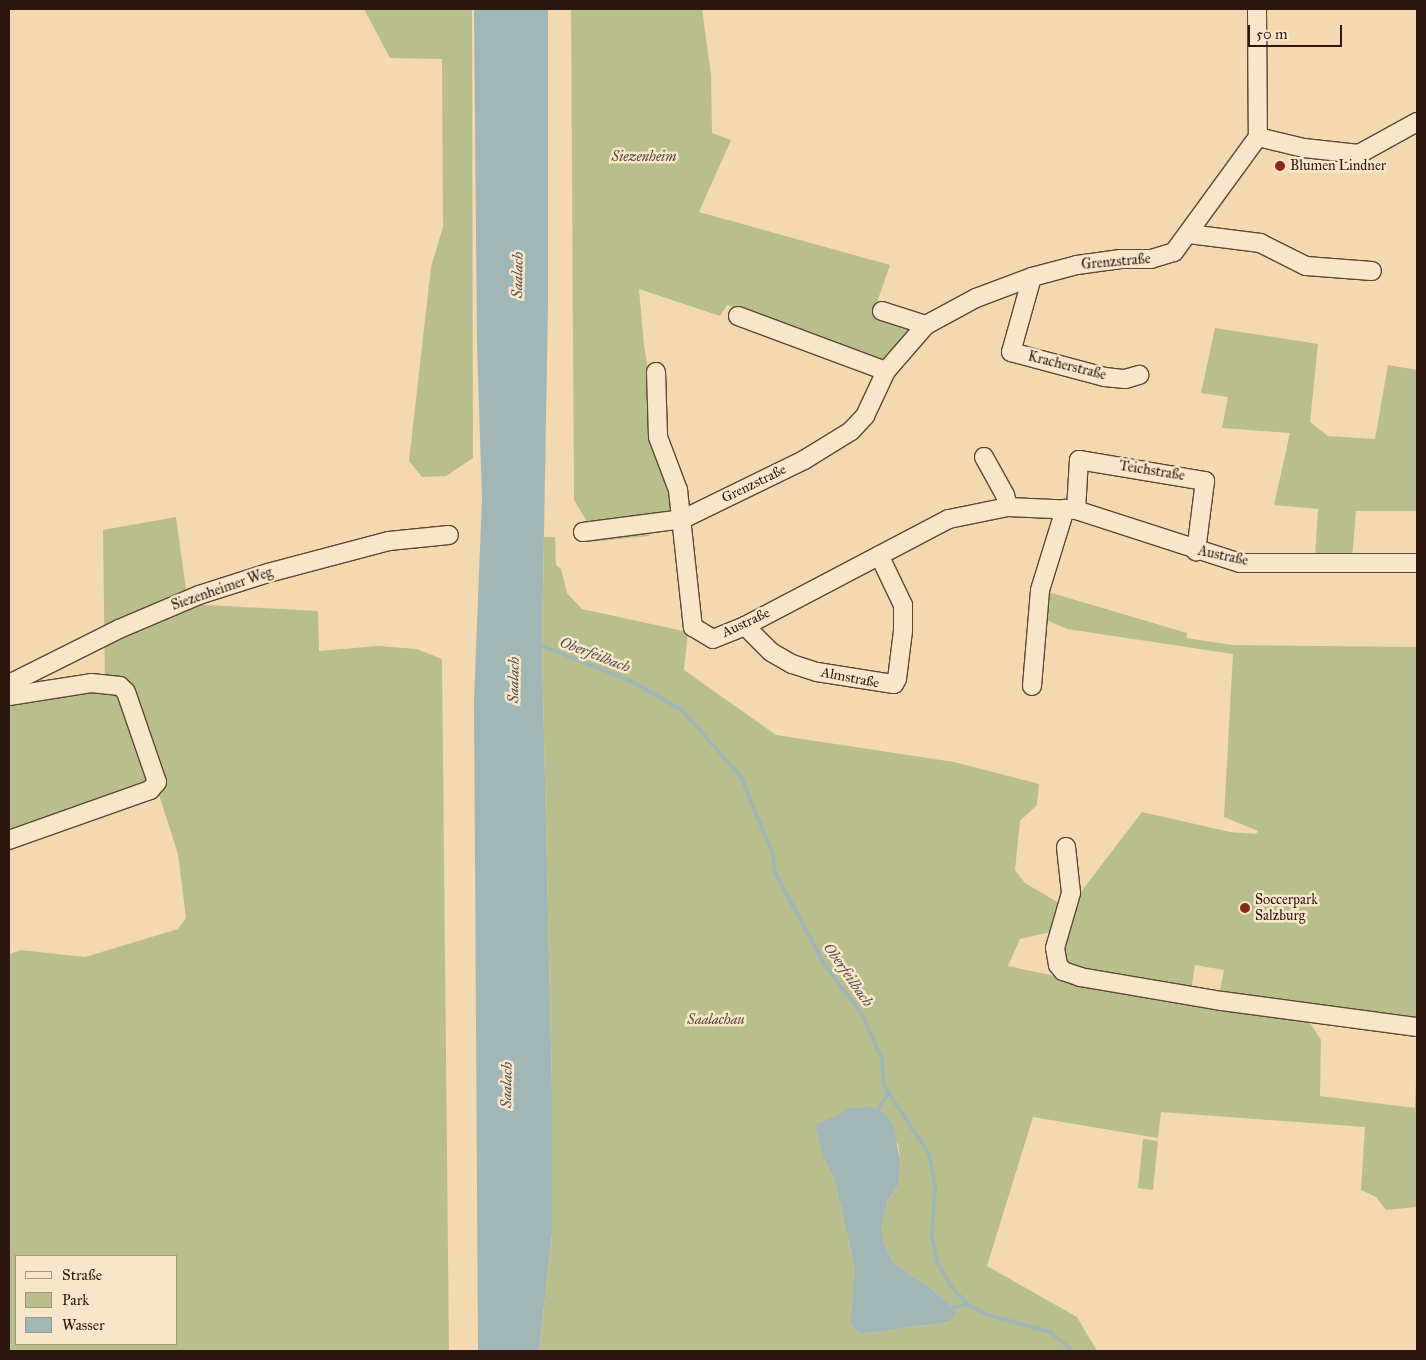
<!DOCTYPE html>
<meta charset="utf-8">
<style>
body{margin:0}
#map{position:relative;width:1426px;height:1360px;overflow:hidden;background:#f4d8af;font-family:"IM FELL Great Primer",serif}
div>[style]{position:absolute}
.green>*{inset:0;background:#b9bf8c}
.water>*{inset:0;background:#a0b7b6}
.stream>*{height:4px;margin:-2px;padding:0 2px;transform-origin:2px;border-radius:2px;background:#a0b7b6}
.roads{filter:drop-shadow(1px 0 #5e4636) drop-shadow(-1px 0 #5e4636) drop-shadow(0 1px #5e4636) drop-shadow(0 -1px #5e4636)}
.minor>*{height:18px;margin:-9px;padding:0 9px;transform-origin:9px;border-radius:9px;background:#f8e6cb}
.dots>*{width:14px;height:14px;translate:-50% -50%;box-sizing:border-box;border:2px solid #f8e6cb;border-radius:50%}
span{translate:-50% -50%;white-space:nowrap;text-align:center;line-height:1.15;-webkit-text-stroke:5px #f8e6cb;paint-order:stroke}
.park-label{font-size:14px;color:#564933;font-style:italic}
.poi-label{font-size:14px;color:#2c160d}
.left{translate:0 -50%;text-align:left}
.street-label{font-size:14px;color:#2c160d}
.water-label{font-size:15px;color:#554e48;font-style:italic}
.frame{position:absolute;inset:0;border:10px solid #2c160d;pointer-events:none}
.legend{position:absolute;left:15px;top:1255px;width:162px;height:90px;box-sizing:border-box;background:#f8e6cb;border:1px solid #a6937f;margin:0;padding:6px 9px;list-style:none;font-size:15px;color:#2c160d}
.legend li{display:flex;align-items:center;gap:10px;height:25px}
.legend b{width:25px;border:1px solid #a6937f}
.scale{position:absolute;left:1248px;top:25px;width:94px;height:22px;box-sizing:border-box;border:2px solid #2c160d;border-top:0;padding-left:6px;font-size:15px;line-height:18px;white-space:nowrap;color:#2c160d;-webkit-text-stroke:4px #f8e6cb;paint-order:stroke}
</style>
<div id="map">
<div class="green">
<i style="clip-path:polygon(364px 9px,472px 9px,473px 458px,446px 476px,422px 477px,409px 461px,431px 267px,443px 227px,442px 59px,390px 58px)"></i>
<i style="clip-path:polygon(571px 9px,702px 9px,711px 75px,712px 133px,731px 140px,699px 212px,890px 265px,873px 314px,912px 326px,880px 364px,727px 305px,720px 316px,639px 289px,644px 345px,653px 399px,653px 436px,675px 513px,646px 516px,649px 536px,590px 542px,590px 527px,574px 500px)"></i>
<i style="clip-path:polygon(1215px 328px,1318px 344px,1310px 422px,1328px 436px,1375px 439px,1388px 365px,1417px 370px,1417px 511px,1356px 511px,1352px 559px,1315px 559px,1318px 509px,1274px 505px,1290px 433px,1222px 428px,1228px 397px,1201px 393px)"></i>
<i style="clip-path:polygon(evenodd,176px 517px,188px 604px,318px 611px,319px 651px,378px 646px,417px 649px,442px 659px,449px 1351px,9px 1351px,9px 954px,21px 950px,85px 957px,178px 929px,186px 918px,178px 854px,158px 792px,9px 845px,9px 696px,105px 682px,103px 530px,176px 517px,16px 1256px,176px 1256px,176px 1344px,16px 1344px,16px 1256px)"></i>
<i style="clip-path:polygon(evenodd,544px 537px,555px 537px,556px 565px,561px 569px,567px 593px,582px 609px,688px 632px,684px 670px,776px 735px,954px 762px,1039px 784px,1037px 805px,1020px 821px,1015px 870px,1025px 883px,1064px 906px,1055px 931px,1020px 939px,1008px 966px,1193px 1005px,1308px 1020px,1321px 1040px,1320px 1096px,1415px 1108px,1417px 1055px,1417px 1207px,1386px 1210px,1376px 1197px,1361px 1190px,1365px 1127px,1161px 1112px,1158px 1138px,1033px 1117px,987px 1266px,1077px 1317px,1097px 1351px,539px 1351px,552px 1234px,552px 1088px,542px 647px,544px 537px,898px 1143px,901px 1165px,898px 1186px,888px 1200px,881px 1230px,885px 1244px,893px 1263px,929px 1287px,952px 1306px,948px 1322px,862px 1334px,854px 1329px,855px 1269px,834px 1179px,824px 1159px,898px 1143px)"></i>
<i style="clip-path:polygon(1045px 591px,1187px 633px,1186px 638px,1233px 645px,1417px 647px,1417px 1023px,1219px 996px,1224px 970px,1195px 965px,1191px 992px,1072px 971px,1061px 961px,1060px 948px,1080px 893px,1142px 812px,1230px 832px,1256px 834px,1258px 831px,1224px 817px,1233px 654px,1067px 629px,1042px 618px)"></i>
<i style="clip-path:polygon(1143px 1139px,1158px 1141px,1153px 1190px,1138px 1188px)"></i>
</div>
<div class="water">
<i style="clip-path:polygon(474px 9px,548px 9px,548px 304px,542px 647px,552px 1088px,552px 1234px,539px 1351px,478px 1351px,474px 700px,482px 498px,477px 345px)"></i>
<i style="clip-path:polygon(871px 1107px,883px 1112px,893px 1124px,901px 1165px,898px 1186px,888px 1200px,881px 1230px,885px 1244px,893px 1263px,929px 1287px,952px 1306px,956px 1314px,948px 1322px,862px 1334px,854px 1329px,851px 1321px,855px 1269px,834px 1179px,824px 1159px,815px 1125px,851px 1108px)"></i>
</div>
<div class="stream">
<i style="left:540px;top:645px;width:100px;rotate:21.7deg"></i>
<i style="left:633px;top:682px;width:56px;rotate:29.7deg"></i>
<i style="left:682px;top:710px;width:89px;rotate:48.6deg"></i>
<i style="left:741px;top:777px;width:84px;rotate:67.7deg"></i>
<i style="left:773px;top:855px;width:18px;rotate:84deg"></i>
<i style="left:775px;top:873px;width:105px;rotate:61.5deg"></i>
<i style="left:825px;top:965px;width:61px;rotate:52.9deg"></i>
<i style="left:862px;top:1014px;width:49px;rotate:66deg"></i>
<i style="left:882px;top:1059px;width:27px;rotate:86deg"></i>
<i style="left:884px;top:1086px;width:82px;rotate:56.5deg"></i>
<i style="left:929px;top:1154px;width:33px;rotate:79deg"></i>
<i style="left:935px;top:1186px;width:50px;rotate:93.4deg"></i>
<i style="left:932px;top:1236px;width:26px;rotate:79deg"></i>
<i style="left:937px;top:1262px;width:28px;rotate:60deg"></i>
<i style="left:951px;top:1286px;width:24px;rotate:48deg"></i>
<i style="left:967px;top:1304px;width:21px;rotate:29deg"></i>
<i style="left:985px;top:1314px;width:67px;rotate:15.5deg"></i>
<i style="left:1050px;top:1332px;width:30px;rotate:40deg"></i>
<i style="left:875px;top:1114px;width:25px;rotate:-58deg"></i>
<i style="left:948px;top:1309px;width:20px;rotate:-15deg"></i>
</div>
<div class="roads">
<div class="minor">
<i style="left:1257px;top:9px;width:128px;rotate:89.6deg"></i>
<i style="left:1258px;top:137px;width:47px;rotate:13.4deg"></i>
<i style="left:1304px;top:148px;width:55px;rotate:6.2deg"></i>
<i style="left:1359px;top:154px;width:66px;rotate:-28.9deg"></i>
<i style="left:1189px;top:234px;width:72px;rotate:7.2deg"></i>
<i style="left:1260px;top:243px;width:51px;rotate:26.6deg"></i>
<i style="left:1306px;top:266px;width:66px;rotate:4.3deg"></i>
<i style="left:1032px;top:277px;width:78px;rotate:105.6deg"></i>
<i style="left:1011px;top:352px;width:97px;rotate:14.9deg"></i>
<i style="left:1105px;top:377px;width:20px;rotate:6deg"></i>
<i style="left:1125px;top:379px;width:15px;rotate:-16deg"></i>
<i style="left:882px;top:311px;width:46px;rotate:17.7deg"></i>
<i style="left:738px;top:316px;width:158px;rotate:20.4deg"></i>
<i style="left:656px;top:372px;width:65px;rotate:88.2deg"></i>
<i style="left:658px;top:437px;width:57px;rotate:69.3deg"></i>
<i style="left:678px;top:490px;width:138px;rotate:83.8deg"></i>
<i style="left:693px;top:627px;width:23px;rotate:31deg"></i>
<i style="left:713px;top:639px;width:35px;rotate:-22deg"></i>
<i style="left:745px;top:626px;width:230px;rotate:-27.7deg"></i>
<i style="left:949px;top:519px;width:60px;rotate:-11.5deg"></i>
<i style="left:1008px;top:507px;width:68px;rotate:2.5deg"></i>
<i style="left:1076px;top:510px;width:172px;rotate:17.9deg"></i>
<i style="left:1240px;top:563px;width:177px"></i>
<i style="left:984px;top:457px;width:43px;rotate:61.1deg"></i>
<i style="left:1005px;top:495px;width:12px;rotate:76deg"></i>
<i style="left:1076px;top:510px;width:50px;rotate:-86.6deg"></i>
<i style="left:1079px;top:460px;width:128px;rotate:9.5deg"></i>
<i style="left:1205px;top:481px;width:71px;rotate:97.3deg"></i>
<i style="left:583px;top:532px;width:101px;rotate:-7.4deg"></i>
<i style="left:683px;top:519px;width:135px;rotate:-26deg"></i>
<i style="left:804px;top:460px;width:55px;rotate:-31.7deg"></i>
<i style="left:851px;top:431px;width:21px;rotate:-47deg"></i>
<i style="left:865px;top:416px;width:50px;rotate:-65deg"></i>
<i style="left:886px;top:371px;width:61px;rotate:-49deg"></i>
<i style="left:926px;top:325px;width:57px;rotate:-28.4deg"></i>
<i style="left:976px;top:298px;width:60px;rotate:-20.6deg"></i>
<i style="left:1032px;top:277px;width:47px;rotate:-14.9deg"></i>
<i style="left:1077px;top:265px;width:44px;rotate:-7.8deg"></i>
<i style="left:1121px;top:259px;width:30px"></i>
<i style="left:1151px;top:259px;width:24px;rotate:-17deg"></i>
<i style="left:1174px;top:252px;width:142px;rotate:-53.9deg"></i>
<i style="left:745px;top:626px;width:37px;rotate:45deg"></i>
<i style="left:771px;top:652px;width:24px;rotate:30deg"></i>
<i style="left:792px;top:664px;width:26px;rotate:18deg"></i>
<i style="left:817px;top:672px;width:78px;rotate:8.9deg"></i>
<i style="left:894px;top:684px;width:6px;rotate:-59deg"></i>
<i style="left:897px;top:679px;width:48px;rotate:-82.9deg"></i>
<i style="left:903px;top:631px;width:26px;rotate:-90deg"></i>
<i style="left:903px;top:605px;width:55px;rotate:-115.6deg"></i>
<i style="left:9px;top:684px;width:123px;rotate:-26.6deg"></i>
<i style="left:119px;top:629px;width:87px;rotate:-23deg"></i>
<i style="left:199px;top:595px;width:72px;rotate:-17.7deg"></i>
<i style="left:268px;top:573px;width:125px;rotate:-14.8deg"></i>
<i style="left:389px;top:541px;width:60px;rotate:-5.7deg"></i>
<i style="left:1032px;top:686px;width:96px;rotate:-85.2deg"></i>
<i style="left:1040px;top:590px;width:85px;rotate:-72.8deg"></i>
<i style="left:9px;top:696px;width:83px;rotate:-9deg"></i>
<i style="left:91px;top:683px;width:29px;rotate:6deg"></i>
<i style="left:120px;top:686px;width:8px;rotate:45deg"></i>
<i style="left:126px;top:692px;width:95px;rotate:71deg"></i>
<i style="left:157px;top:782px;width:11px;rotate:131deg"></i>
<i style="left:150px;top:790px;width:150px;rotate:160.5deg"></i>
<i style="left:1066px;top:847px;width:46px;rotate:83.8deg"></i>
<i style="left:1071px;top:893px;width:57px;rotate:106.2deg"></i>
<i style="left:1055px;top:948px;width:17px;rotate:80deg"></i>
<i style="left:1058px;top:965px;width:8px;rotate:50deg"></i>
<i style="left:1063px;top:971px;width:18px;rotate:19deg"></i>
<i style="left:1080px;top:977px;width:144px;rotate:9.6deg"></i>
<i style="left:1222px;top:1001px;width:197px;rotate:7.6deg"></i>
</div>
</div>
<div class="dots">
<i style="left:1280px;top:166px;background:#8f2418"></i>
<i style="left:1245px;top:908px;background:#8f2418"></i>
</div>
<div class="park-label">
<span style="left:644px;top:157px">Siezenheim</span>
<span style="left:716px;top:1020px">Saalachau</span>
</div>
<div class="poi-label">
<span class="left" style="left:1290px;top:166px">Blumen Lindner</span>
<span class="left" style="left:1255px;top:908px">Soccerpark<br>Salzburg</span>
</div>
<div class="street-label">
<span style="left:1116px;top:262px;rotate:-5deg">Grenzstraße</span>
<span style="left:1067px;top:366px;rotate:14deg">Kracherstraße</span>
<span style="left:1152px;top:471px;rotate:9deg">Teichstraße</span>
<span style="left:754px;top:484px;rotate:-26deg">Grenzstraße</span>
<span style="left:1223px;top:556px;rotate:12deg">Austraße</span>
<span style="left:222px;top:589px;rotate:-19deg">Siezenheimer Weg</span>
<span style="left:746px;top:623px;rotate:-25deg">Austraße</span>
<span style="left:850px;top:678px;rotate:11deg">Almstraße</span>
</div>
<div class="water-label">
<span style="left:518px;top:275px;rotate:-89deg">Saalach</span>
<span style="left:595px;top:655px;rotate:21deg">Oberfeilbach</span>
<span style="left:514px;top:680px;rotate:-89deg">Saalach</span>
<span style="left:848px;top:975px;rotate:55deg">Oberfeilbach</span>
<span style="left:507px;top:1085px;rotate:-89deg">Saalach</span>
</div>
<div class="frame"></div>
<ul class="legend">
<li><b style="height:6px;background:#f8e6cb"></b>Straße</li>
<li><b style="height:14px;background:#b9bf8c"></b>Park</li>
<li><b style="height:14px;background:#a0b7b6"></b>Wasser</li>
</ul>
<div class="scale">50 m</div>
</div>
